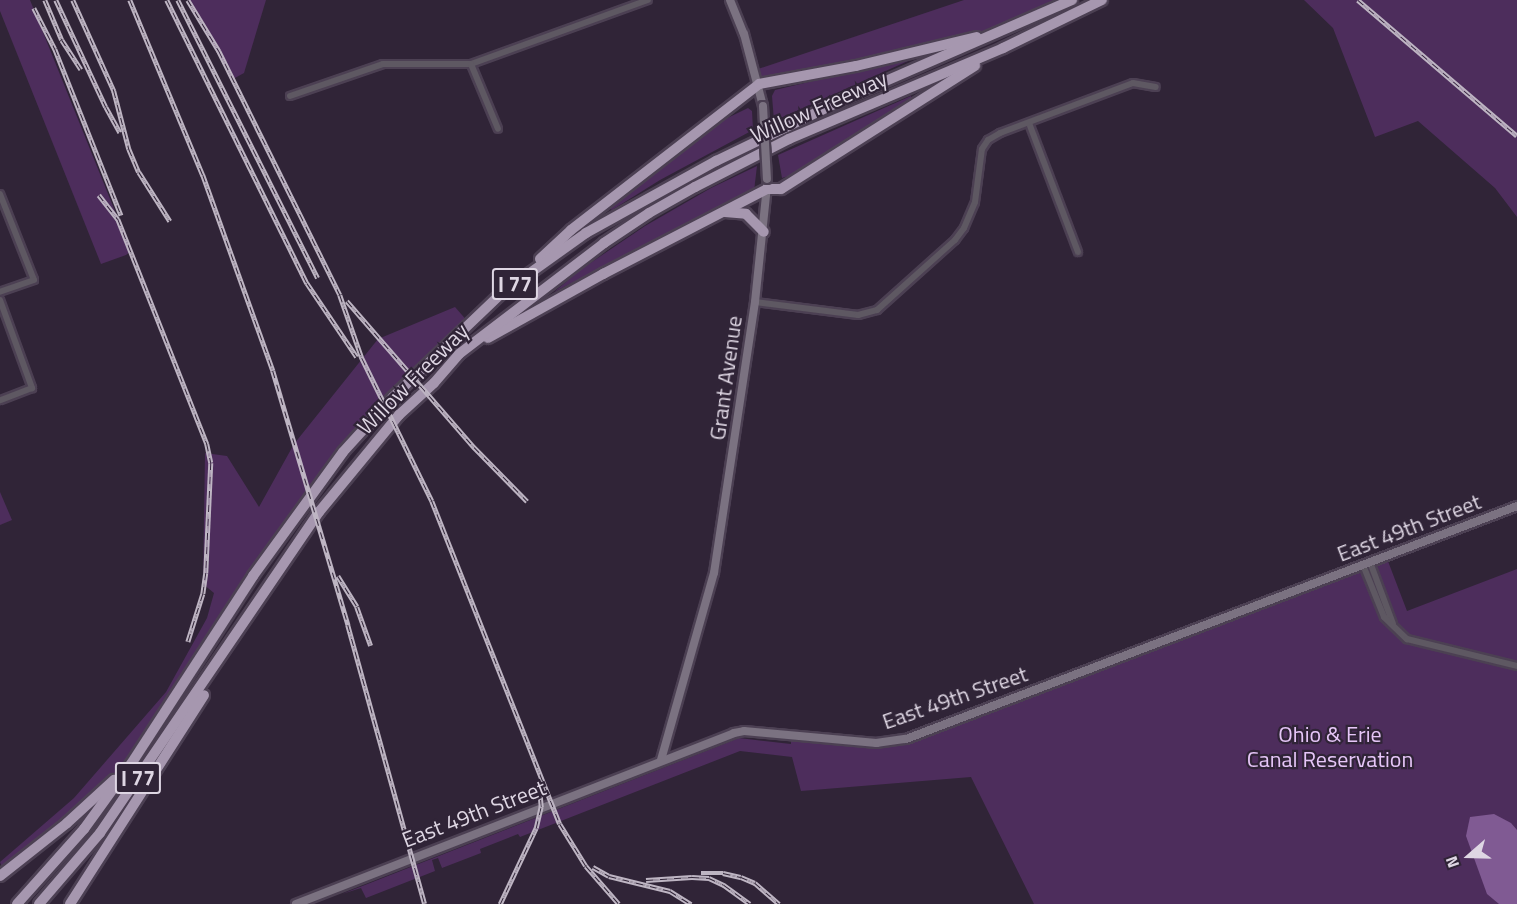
<!DOCTYPE html>
<style>
body{margin:0}
#map{position:relative;width:1517px;height:904px;overflow:hidden;background:#302437;font-family:"Titillium Web",sans-serif}
div>[style]{position:absolute}
.green>*{inset:0;background:#4d2d5c}
.water>*{inset:0;background:#805a93}
.roads{filter:drop-shadow(2px 0 #4c4053) drop-shadow(-2px 0 #4c4053) drop-shadow(0 2px #4c4053) drop-shadow(0 -2px #4c4053)}
.street>*{height:6px;margin:-3px;padding:0 3px;transform-origin:3px;border-radius:3px;background:#5e5862}
.secondary>*{height:8px;margin:-4px;padding:0 4px;transform-origin:4px;border-radius:4px;background:#7b7281}
.highway>*{height:10px;margin:-5px;padding:0 5px;transform-origin:5px;border-radius:5px;background:#a697af}
.rail>*{height:4.5px;margin-top:-2.25px;transform-origin:0;background:repeating-linear-gradient(90deg,#302437 0 7px,#beb5c3 0 14px);box-sizing:border-box;border-block:2px solid #beb5c3}
.bridges{filter:drop-shadow(2px 0 #4c4053) drop-shadow(-2px 0 #4c4053) drop-shadow(0 2px #4c4053) drop-shadow(0 -2px #4c4053)}
.secondary-bridge>*{height:8px;margin:-4px;padding:0 4px;transform-origin:4px;border-radius:4px;background:#7b7281}
span{translate:-50% -50%;white-space:nowrap;text-align:center;line-height:1.15;-webkit-text-stroke:4.5px #302437;paint-order:stroke}
.shield-label span{padding:2px 4px;background:#302437;border:2px solid;border-radius:4px;-webkit-text-stroke-width:0}
.shield-label{font-size:21px;color:#ded6e3;font-weight:700}
.street-label{font-size:22px;color:#ded6e3}
.park-label{font-size:22px;color:#e6c6f8}
.north{position:absolute;left:1439px;top:826px;width:60px;height:60px;-webkit-text-stroke:4px #302437;paint-order:stroke;rotate:250deg;font-size:16px;font-weight:700;line-height:24px;text-align:center;color:#ded6e3}
.north::after{content:'';display:block;margin:auto;width:21px;height:27px;background:#ded6e3;clip-path:polygon(50% 0,100% 100%,50% 72%,0 100%)}
</style>
<div id="map">
<div class="green">
<i style="clip-path:polygon(0 0,30px 0,131px 251px,126px 255px,101px 264px,0 11px)"></i>
<i style="clip-path:polygon(188px 0,266px 0,244px 73px,233px 79px)"></i>
<i style="clip-path:polygon(964px 0,1072px 0,1006px 30px,759px 84px,755px 70px)"></i>
<i style="clip-path:polygon(1304px 0,1517px 0,1517px 217px,1495px 188px,1418px 121px,1375px 137px,1333px 28px)"></i>
<i style="clip-path:polygon(906px 59px,908px 61px,774px 121px,772px 96px,775px 90px)"></i>
<i style="clip-path:polygon(911px 96px,912px 100px,798px 173px,782px 178px,778px 155px)"></i>
<i style="clip-path:polygon(748px 108px,752px 111px,753px 130px,660px 180px,612px 210px,609px 208px,715px 124px)"></i>
<i style="clip-path:polygon(757px 166px,754px 191px,554px 292px,580px 270px,645px 226px,711px 188px)"></i>
<i style="clip-path:polygon(455px 307px,469px 323px,343px 452px,131px 764px,4px 873px,0 862px,74px 798px,166px 692px,207px 618px,214px 593px,203px 584px,205px 453px,227px 456px,259px 507px,294px 444px,378px 339px)"></i>
<i style="clip-path:polygon(0 492px,12px 520px,0 525px)"></i>
<i style="clip-path:polygon(1386px 556px,1407px 611px,1517px 569px,1517px 904px,1034px 904px,971px 777px,801px 791px,792px 757px,740px 751px,520px 837px,518px 834px,480px 849px,481px 853px,442px 868px,438px 858px,432px 860px,435px 871px,366px 898px,361px 888px,342px 894px,739px 738px,791px 744px,791px 737px,890px 743px)"></i>
</div>
<div class="water">
<i style="clip-path:polygon(1494px 814px,1511px 823px,1517px 830px,1517px 904px,1499px 904px,1487px 894px,1466px 836px,1470px 817px)"></i>
</div>
<div class="roads">
<div class="street">
<i style="left:471px;top:64px;width:188px;rotate:-19.9deg"></i>
<i style="left:290px;top:96px;width:98px;rotate:-19deg"></i>
<i style="left:383px;top:64px;width:88px"></i>
<i style="left:471px;top:64px;width:70px;rotate:67.4deg"></i>
<i style="left:1029px;top:123px;width:138px;rotate:69.2deg"></i>
<i style="left:0;top:194px;width:92px;rotate:68.4deg"></i>
<i style="left:34px;top:280px;width:36px;rotate:161deg"></i>
<i style="left:0;top:300px;width:94px;rotate:70deg"></i>
<i style="left:32px;top:388px;width:34px;rotate:159deg"></i>
<i style="left:755px;top:302px;width:104px;rotate:7.2deg"></i>
<i style="left:858px;top:315px;width:20px;rotate:-15deg"></i>
<i style="left:877px;top:310px;width:105px;rotate:-41.9deg"></i>
<i style="left:955px;top:240px;width:15px;rotate:-53deg"></i>
<i style="left:964px;top:228px;width:28px;rotate:-67deg"></i>
<i style="left:975px;top:202px;width:53px;rotate:-82.5deg"></i>
<i style="left:982px;top:149px;width:11px;rotate:-56deg"></i>
<i style="left:988px;top:140px;width:14px;rotate:-30deg"></i>
<i style="left:1000px;top:133px;width:142px;rotate:-20.6deg"></i>
<i style="left:1133px;top:83px;width:23px;rotate:10deg"></i>
<i style="left:1370px;top:562px;width:66px;rotate:69.6deg"></i>
<i style="left:1363px;top:565px;width:56px;rotate:68deg"></i>
<i style="left:1384px;top:617px;width:32px;rotate:44deg"></i>
<i style="left:1407px;top:639px;width:113px;rotate:13.8deg"></i>
</div>
<div class="secondary">
<i style="left:730px;top:0;width:37px;rotate:68deg"></i>
<i style="left:744px;top:34px;width:74px;rotate:75.2deg"></i>
<i style="left:661px;top:760px;width:194px;rotate:-74.2deg"></i>
<i style="left:714px;top:573px;width:274px;rotate:-81.4deg"></i>
<i style="left:755px;top:302px;width:117px;rotate:-84.1deg"></i>
<i style="left:296px;top:904px;width:470px;rotate:-21.3deg"></i>
<i style="left:734px;top:733px;width:10px;rotate:-11deg"></i>
<i style="left:744px;top:731px;width:133px;rotate:5.2deg"></i>
<i style="left:876px;top:743px;width:30px;rotate:-8deg"></i>
<i style="left:906px;top:739px;width:654px;rotate:-20.87deg"></i>
</div>
<div class="highway">
<i style="left:725px;top:212px;width:21px;rotate:5deg"></i>
<i style="left:746px;top:214px;width:25px;rotate:45deg"></i>
<i style="left:540px;top:259px;width:42px;rotate:-43.1deg"></i>
<i style="left:571px;top:230px;width:238px;rotate:-37.8deg"></i>
<i style="left:759px;top:84px;width:99px;rotate:-10.5deg"></i>
<i style="left:856px;top:66px;width:124px;rotate:-13.5deg"></i>
<i style="left:488px;top:338px;width:132px;rotate:-29.1deg"></i>
<i style="left:603px;top:274px;width:185px;rotate:-27.4deg"></i>
<i style="left:767px;top:189px;width:14px"></i>
<i style="left:781px;top:189px;width:230px;rotate:-32.4deg"></i>
<i style="left:0;top:876px;width:85px;rotate:-38.3deg"></i>
<i style="left:67px;top:823px;width:64px;rotate:-42.5deg"></i>
<i style="left:17px;top:904px;width:101px;rotate:-48.2deg"></i>
<i style="left:84px;top:829px;width:80px;rotate:-54.1deg"></i>
<i style="left:131px;top:764px;width:224px;rotate:-57deg"></i>
<i style="left:253px;top:576px;width:153px;rotate:-54deg"></i>
<i style="left:343px;top:452px;width:74px;rotate:-47.7deg"></i>
<i style="left:393px;top:397px;width:151px;rotate:-43.7deg"></i>
<i style="left:502px;top:293px;width:103px;rotate:-35.5deg"></i>
<i style="left:586px;top:233px;width:149px;rotate:-29deg"></i>
<i style="left:716px;top:161px;width:140px;rotate:-25.8deg"></i>
<i style="left:842px;top:100px;width:251px;rotate:-23.5deg"></i>
<i style="left:39px;top:904px;width:94px;rotate:-49.3deg"></i>
<i style="left:100px;top:833px;width:389px;rotate:-55.7deg"></i>
<i style="left:319px;top:512px;width:126px;rotate:-50.5deg"></i>
<i style="left:399px;top:415px;width:47px;rotate:-42.4deg"></i>
<i style="left:434px;top:383px;width:38px;rotate:-49deg"></i>
<i style="left:459px;top:354px;width:183px;rotate:-37.4deg"></i>
<i style="left:604px;top:243px;width:54px;rotate:-33.7deg"></i>
<i style="left:649px;top:213px;width:53px;rotate:-29.5deg"></i>
<i style="left:695px;top:187px;width:106px;rotate:-27.1deg"></i>
<i style="left:789px;top:139px;width:233px;rotate:-23deg"></i>
<i style="left:1003px;top:48px;width:110px;rotate:-25.9deg"></i>
<i style="left:70px;top:904px;width:248px;rotate:-57.3deg"></i>
</div>
</div>
<div class="rail">
<i style="left:45px;top:0;width:43px;rotate:67deg"></i>
<i style="left:62px;top:40px;width:35px;rotate:57deg"></i>
<i style="left:56px;top:0;width:118px;rotate:65deg"></i>
<i style="left:106px;top:107px;width:29px;rotate:61deg"></i>
<i style="left:73px;top:0;width:100px;rotate:65.7deg"></i>
<i style="left:114px;top:91px;width:60px;rotate:75.5deg"></i>
<i style="left:129px;top:149px;width:25px;rotate:67deg"></i>
<i style="left:139px;top:172px;width:58px;rotate:57.7deg"></i>
<i style="left:130px;top:0;width:190px;rotate:67.4deg"></i>
<i style="left:203px;top:175px;width:208px;rotate:70.3deg"></i>
<i style="left:273px;top:371px;width:265px;rotate:73.5deg"></i>
<i style="left:348px;top:625px;width:289px;rotate:74.6deg"></i>
<i style="left:167px;top:0;width:316px;rotate:63.7deg"></i>
<i style="left:307px;top:283px;width:89px;rotate:56deg"></i>
<i style="left:178px;top:0;width:311px;rotate:63.3deg"></i>
<i style="left:188px;top:0;width:60px;rotate:58.7deg"></i>
<i style="left:219px;top:51px;width:272px;rotate:63.6deg"></i>
<i style="left:340px;top:295px;width:67px;rotate:70.8deg"></i>
<i style="left:362px;top:358px;width:159px;rotate:63.9deg"></i>
<i style="left:432px;top:501px;width:347px;rotate:68.4deg"></i>
<i style="left:560px;top:824px;width:49px;rotate:58.2deg"></i>
<i style="left:586px;top:866px;width:50px;rotate:49deg"></i>
<i style="left:1358px;top:0;width:209px;rotate:40.5deg"></i>
<i style="left:34px;top:8px;width:46px;rotate:62.9deg"></i>
<i style="left:55px;top:49px;width:179px;rotate:68.3deg"></i>
<i style="left:99px;top:195px;width:31px;rotate:52deg"></i>
<i style="left:118px;top:219px;width:242px;rotate:68.4deg"></i>
<i style="left:207px;top:444px;width:19px;rotate:78deg"></i>
<i style="left:211px;top:463px;width:110px;rotate:92.6deg"></i>
<i style="left:206px;top:573px;width:21px;rotate:98deg"></i>
<i style="left:203px;top:594px;width:50px;rotate:107.4deg"></i>
<i style="left:347px;top:301px;width:194px;rotate:49deg"></i>
<i style="left:474px;top:447px;width:76px;rotate:45.5deg"></i>
<i style="left:338px;top:576px;width:36px;rotate:58deg"></i>
<i style="left:357px;top:607px;width:41px;rotate:70.3deg"></i>
<i style="left:593px;top:867px;width:18px;rotate:29deg"></i>
<i style="left:609px;top:876px;width:63px;rotate:13.8deg"></i>
<i style="left:670px;top:891px;width:25px;rotate:32deg"></i>
<i style="left:701px;top:873px;width:22px"></i>
<i style="left:723px;top:873px;width:18px;rotate:13deg"></i>
<i style="left:741px;top:877px;width:15px;rotate:23deg"></i>
<i style="left:755px;top:883px;width:32px;rotate:41deg"></i>
<i style="left:646px;top:880px;width:46px;rotate:-3.7deg"></i>
<i style="left:692px;top:877px;width:17px;rotate:3deg"></i>
<i style="left:709px;top:878px;width:17px;rotate:25deg"></i>
<i style="left:724px;top:885px;width:32px;rotate:36deg"></i>
<i style="left:500px;top:904px;width:84px;rotate:-64.7deg"></i>
<i style="left:536px;top:828px;width:22px;rotate:-77deg"></i>
<i style="left:541px;top:807px;width:23px;rotate:-95deg"></i>
</div>
<div class="bridges">
<div class="secondary-bridge">
<i style="left:763px;top:106px;width:73px;rotate:86.9deg"></i>
</div>
</div>
<div class="shield-label">
<span style="left:515px;top:284px">I 77</span>
<span style="left:138px;top:778px">I 77</span>
</div>
<div class="street-label">
<span style="left:819px;top:107px;rotate:-24deg">Willow Freeway</span>
<span style="left:726px;top:378px;rotate:-82deg">Grant Avenue</span>
<span style="left:413px;top:379px;rotate:-45deg">Willow Freeway</span>
<span style="left:1409px;top:528px;rotate:-21deg">East 49th Street</span>
<span style="left:955px;top:698px;rotate:-19deg">East 49th Street</span>
<span style="left:474px;top:814px;rotate:-21deg">East 49th Street</span>
</div>
<div class="park-label">
<span style="left:1330px;top:747px">Ohio &amp; Erie<br>Canal Reservation</span>
</div>
<div class="north">N</div>
</div>
